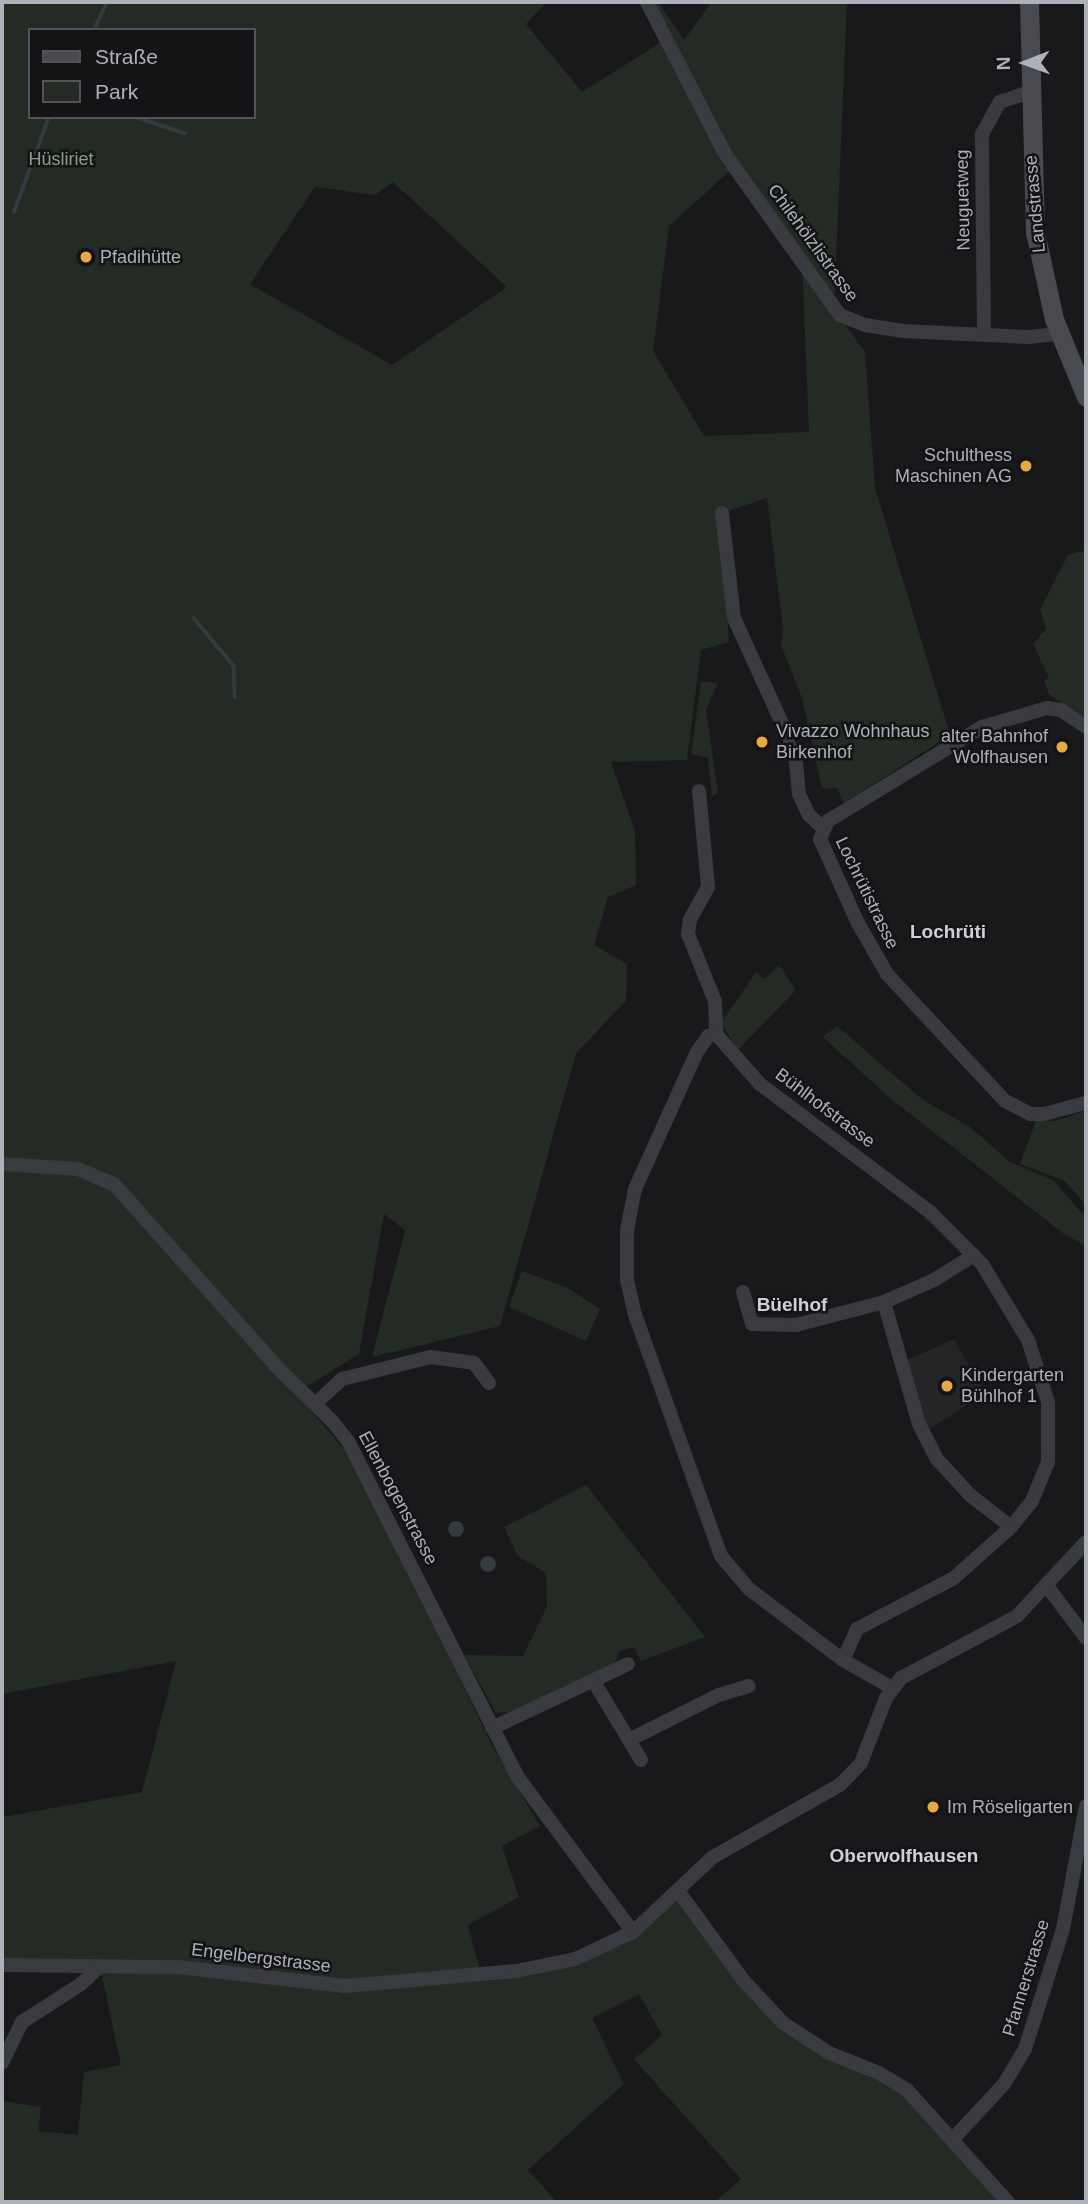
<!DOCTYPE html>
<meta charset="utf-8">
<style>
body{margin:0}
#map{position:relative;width:1088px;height:2204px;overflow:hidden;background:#19191b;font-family:Helvetica,sans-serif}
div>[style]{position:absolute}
.built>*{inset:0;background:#252528}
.green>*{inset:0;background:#232b24}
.water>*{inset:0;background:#313b40}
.round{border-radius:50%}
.stream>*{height:3.5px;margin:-1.75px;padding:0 1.75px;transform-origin:1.75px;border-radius:1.75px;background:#313b40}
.street>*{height:14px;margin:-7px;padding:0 7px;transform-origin:7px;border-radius:7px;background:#3a3b40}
.secondary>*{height:19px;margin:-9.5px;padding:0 9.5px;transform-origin:9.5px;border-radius:9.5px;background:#484a50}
.dots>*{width:19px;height:19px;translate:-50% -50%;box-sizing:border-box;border:4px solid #141416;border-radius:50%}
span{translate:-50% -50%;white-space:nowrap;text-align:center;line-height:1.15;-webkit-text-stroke:5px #141416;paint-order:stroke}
.park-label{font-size:18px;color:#84a385}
.street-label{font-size:18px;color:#acb1ba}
.poi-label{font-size:18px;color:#acb1ba}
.left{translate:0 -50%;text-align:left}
.right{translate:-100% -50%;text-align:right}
.neighbourhood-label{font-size:19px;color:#cdd0d6;font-weight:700}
.frame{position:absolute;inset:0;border:4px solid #acb1ba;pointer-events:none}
.legend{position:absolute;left:28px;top:28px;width:228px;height:91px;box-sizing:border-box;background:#141416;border:2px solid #515358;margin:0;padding:9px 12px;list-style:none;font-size:21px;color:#acb1ba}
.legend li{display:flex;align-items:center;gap:14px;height:35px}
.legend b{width:35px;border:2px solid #515358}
.north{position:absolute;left:990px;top:28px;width:70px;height:70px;-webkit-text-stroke:5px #141416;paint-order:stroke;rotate:269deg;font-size:19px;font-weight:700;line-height:28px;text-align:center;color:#acb1ba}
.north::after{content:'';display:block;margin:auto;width:24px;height:32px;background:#acb1ba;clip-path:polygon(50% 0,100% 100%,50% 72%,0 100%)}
</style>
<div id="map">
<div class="built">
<i style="clip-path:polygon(954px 1339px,985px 1394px,926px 1431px,905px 1361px)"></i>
</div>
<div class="green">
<i style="clip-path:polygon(evenodd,2px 2px,547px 2px,526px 24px,582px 92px,668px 38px,647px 2px,658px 2px,684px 40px,712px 2px,847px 2px,834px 309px,865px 352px,875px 488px,950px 735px,844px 803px,837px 788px,822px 789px,802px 698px,781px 645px,783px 629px,767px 498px,722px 513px,729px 642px,701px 650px,687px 760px,611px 762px,635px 831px,636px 885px,608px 897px,594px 945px,627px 964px,626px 1001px,576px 1053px,500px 1326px,372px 1357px,405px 1230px,384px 1214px,359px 1354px,296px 1393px,354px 1461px,492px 1745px,540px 1826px,502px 1846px,519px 1897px,468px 1925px,481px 1974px,599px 1949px,679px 1892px,783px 2023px,894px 2081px,1008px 2202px,715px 2202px,741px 2179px,634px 2059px,662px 2035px,639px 1994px,592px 2018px,624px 2084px,528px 2170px,557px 2202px,2px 2202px,2px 2101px,41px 2107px,38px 2131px,78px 2135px,84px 2072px,121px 2065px,100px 1966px,2px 1965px,2px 1817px,142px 1792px,176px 1661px,2px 1694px,2px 2px,30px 30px,254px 30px,254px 117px,30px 117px,30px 30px,2px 2px,733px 168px,802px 263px,809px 432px,704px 436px,653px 351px,669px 226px,733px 168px,2px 2px,393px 182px,507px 287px,392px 365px,250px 284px,315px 187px,375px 195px,393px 182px)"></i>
<i style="clip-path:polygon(1082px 551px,1086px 553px,1086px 719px,1049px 694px,1044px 681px,1049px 678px,1033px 644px,1046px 629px,1040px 609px,1068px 555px)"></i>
<i style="clip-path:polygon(701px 681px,718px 683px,706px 709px,718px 793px,712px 796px,708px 758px,691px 754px)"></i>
<i style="clip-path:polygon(779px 965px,796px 990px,738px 1050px,721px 1023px,756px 972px,764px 979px)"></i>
<i style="clip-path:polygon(837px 1026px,923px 1100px,970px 1127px,1010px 1162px,1053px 1180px,1086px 1218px,1086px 1246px,1064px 1234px,891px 1099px,823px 1037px)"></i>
<i style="clip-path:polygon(1086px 1111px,1086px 1205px,1065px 1181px,1020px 1164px,1036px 1121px,1054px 1121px)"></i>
<i style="clip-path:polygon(522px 1271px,566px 1287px,600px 1309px,586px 1341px,509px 1307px)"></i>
<i style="clip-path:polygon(586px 1485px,705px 1637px,641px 1661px,634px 1647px,620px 1651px,614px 1666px,509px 1712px,496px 1713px,464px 1655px,523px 1656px,547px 1607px,546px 1573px,518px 1556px,504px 1527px)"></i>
</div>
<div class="water">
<i class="round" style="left:448px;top:1521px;width:16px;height:16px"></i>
<i class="round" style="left:480px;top:1556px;width:16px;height:16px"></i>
</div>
<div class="stream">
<i style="left:94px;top:30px;width:31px;rotate:-65deg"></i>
<i style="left:136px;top:117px;width:51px;rotate:18.4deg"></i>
<i style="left:14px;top:212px;width:101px;rotate:-69.8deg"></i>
<i style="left:194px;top:618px;width:62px;rotate:50.2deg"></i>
<i style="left:234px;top:666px;width:31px;rotate:88deg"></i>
</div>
<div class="street">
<i style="left:647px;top:2px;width:171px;rotate:62.8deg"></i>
<i style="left:725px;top:154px;width:198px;rotate:54.5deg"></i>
<i style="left:840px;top:315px;width:27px;rotate:22deg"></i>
<i style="left:865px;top:325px;width:37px;rotate:9deg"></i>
<i style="left:902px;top:331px;width:127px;rotate:2.7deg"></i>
<i style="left:1029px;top:337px;width:30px;rotate:-6deg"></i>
<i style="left:984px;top:334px;width:200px;rotate:-90.6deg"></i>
<i style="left:982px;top:134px;width:37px;rotate:-61deg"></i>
<i style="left:1000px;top:102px;width:31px;rotate:-19deg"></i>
<i style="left:722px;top:513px;width:106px;rotate:83.5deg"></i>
<i style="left:734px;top:618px;width:147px;rotate:65.5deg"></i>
<i style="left:795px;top:752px;width:42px;rotate:84.6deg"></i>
<i style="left:799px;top:794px;width:23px;rotate:65deg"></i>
<i style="left:809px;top:815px;width:19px;rotate:43deg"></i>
<i style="left:1086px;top:727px;width:30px;rotate:-146deg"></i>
<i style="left:1061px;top:710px;width:14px;rotate:-172deg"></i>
<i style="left:1047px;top:708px;width:68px;rotate:163.7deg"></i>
<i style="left:982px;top:727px;width:180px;rotate:148.6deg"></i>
<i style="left:828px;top:821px;width:20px;rotate:114deg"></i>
<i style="left:820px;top:839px;width:92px;rotate:65.7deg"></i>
<i style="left:858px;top:923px;width:59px;rotate:60.4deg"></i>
<i style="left:887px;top:974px;width:173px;rotate:47.1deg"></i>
<i style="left:1005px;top:1101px;width:29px;rotate:27deg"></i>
<i style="left:1031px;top:1114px;width:13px"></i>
<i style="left:1044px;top:1114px;width:43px;rotate:-14.7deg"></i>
<i style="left:699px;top:791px;width:96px;rotate:84.6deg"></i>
<i style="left:708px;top:887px;width:38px;rotate:119deg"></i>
<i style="left:690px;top:920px;width:14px;rotate:98deg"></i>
<i style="left:688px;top:934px;width:72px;rotate:68.1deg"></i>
<i style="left:715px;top:1001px;width:33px;rotate:88deg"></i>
<i style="left:2px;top:1164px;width:76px;rotate:3.8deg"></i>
<i style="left:78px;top:1169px;width:39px;rotate:23deg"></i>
<i style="left:114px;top:1184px;width:244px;rotate:48.3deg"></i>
<i style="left:276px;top:1366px;width:80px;rotate:44.5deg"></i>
<i style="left:333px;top:1422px;width:24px;rotate:52deg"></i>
<i style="left:348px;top:1441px;width:375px;rotate:63.2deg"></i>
<i style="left:517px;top:1776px;width:194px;rotate:53.4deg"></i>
<i style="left:743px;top:1292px;width:33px;rotate:74deg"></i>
<i style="left:752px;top:1324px;width:44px;rotate:1.3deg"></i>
<i style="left:796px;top:1325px;width:91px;rotate:-14.6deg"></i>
<i style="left:884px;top:1302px;width:55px;rotate:-23.7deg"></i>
<i style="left:934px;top:1280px;width:47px;rotate:-32deg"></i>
<i style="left:884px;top:1302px;width:127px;rotate:74deg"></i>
<i style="left:919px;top:1424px;width:39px;rotate:63deg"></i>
<i style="left:937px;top:1459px;width:49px;rotate:47.5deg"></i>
<i style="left:970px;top:1495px;width:52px;rotate:38deg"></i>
<i style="left:315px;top:1404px;width:37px;rotate:-43deg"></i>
<i style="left:342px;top:1379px;width:92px;rotate:-13.9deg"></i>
<i style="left:431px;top:1357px;width:43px;rotate:7.9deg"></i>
<i style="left:474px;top:1363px;width:25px;rotate:53deg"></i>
<i style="left:1047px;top:1586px;width:65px;rotate:53.1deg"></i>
<i style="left:843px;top:1660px;width:118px;rotate:-142.9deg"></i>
<i style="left:749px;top:1589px;width:43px;rotate:-130.3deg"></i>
<i style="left:721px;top:1556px;width:256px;rotate:-109.6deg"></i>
<i style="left:635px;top:1315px;width:35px;rotate:-103deg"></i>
<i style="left:627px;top:1281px;width:51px;rotate:-90deg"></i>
<i style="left:627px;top:1230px;width:42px;rotate:-79deg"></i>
<i style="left:635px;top:1189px;width:150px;rotate:-65.7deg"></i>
<i style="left:697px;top:1052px;width:19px;rotate:-55deg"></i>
<i style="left:708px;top:1036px;width:8px;rotate:-14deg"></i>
<i style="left:716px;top:1034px;width:67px;rotate:48.7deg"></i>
<i style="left:760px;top:1084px;width:213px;rotate:37deg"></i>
<i style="left:930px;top:1212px;width:74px;rotate:45deg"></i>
<i style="left:982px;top:1264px;width:89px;rotate:58.8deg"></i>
<i style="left:1028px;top:1340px;width:65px;rotate:72.1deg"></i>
<i style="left:1048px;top:1402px;width:60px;rotate:90deg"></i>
<i style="left:1048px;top:1462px;width:42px;rotate:112.3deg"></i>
<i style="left:1032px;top:1501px;width:33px;rotate:129deg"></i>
<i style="left:1011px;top:1527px;width:76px;rotate:138.2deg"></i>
<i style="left:954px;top:1578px;width:110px;rotate:152.3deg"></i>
<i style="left:857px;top:1629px;width:34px;rotate:114deg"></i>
<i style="left:843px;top:1660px;width:56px;rotate:29.7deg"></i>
<i style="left:594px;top:1682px;width:91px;rotate:58.9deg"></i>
<i style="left:492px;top:1728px;width:150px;rotate:-25.2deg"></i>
<i style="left:629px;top:1740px;width:101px;rotate:-26.6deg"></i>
<i style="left:719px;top:1695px;width:31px;rotate:-17deg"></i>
<i style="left:679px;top:1892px;width:110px;rotate:53.9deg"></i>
<i style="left:744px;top:1981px;width:57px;rotate:47.1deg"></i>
<i style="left:783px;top:2023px;width:55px;rotate:33.1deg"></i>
<i style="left:829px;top:2053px;width:54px;rotate:21.8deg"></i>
<i style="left:879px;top:2073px;width:33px;rotate:31deg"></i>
<i style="left:907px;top:2090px;width:151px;rotate:48deg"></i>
<i style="left:2px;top:1965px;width:176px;rotate:0.7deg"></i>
<i style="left:178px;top:1967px;width:168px;rotate:6.5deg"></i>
<i style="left:345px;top:1986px;width:172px;rotate:-5deg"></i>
<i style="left:516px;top:1971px;width:60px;rotate:-11.5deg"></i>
<i style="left:575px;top:1959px;width:64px;rotate:-25deg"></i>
<i style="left:633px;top:1932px;width:110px;rotate:-43.2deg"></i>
<i style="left:713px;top:1857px;width:146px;rotate:-29.6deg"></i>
<i style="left:840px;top:1785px;width:30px;rotate:-46deg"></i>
<i style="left:861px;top:1763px;width:70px;rotate:-69deg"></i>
<i style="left:886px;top:1698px;width:25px;rotate:-53deg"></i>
<i style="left:901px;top:1678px;width:132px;rotate:-28.1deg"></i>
<i style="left:1017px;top:1616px;width:101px;rotate:-47deg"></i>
<i style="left:2px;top:2063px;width:46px;rotate:-64deg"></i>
<i style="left:22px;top:2022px;width:70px;rotate:-32.8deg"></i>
<i style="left:81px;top:1984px;width:26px;rotate:-43deg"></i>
<i style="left:953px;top:2139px;width:75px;rotate:-47.2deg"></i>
<i style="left:1004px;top:2084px;width:41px;rotate:-59deg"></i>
<i style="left:1025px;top:2049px;width:126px;rotate:-72.4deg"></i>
<i style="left:1063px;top:1929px;width:125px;rotate:-79.4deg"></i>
</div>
<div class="secondary">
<i style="left:1029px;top:2px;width:230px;rotate:88.5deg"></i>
<i style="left:1035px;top:232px;width:89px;rotate:77.7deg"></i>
<i style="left:1054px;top:319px;width:84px;rotate:67.7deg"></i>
</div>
<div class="dots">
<i style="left:86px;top:257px;background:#e8a944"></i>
<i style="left:1026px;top:466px;background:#e8a944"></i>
<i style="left:762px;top:742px;background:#e8a944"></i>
<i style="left:1062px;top:747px;background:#e8a944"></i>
<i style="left:947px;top:1386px;background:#e8a944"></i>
<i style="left:933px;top:1807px;background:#e8a944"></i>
</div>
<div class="park-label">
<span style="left:61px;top:159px">Hüsliriet</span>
</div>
<div class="street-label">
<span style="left:963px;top:200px;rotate:-91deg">Neuguetweg</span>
<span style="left:1035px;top:204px;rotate:-95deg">Landstrasse</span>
<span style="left:813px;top:243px;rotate:54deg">Chilehölzlistrasse</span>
<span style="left:867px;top:893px;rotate:64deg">Lochrütistrasse</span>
<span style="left:825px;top:1108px;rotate:37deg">Bühlhofstrasse</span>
<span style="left:398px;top:1498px;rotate:62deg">Ellenbogenstrasse</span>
<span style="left:261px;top:1958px;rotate:7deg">Engelbergstrasse</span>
<span style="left:1026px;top:1978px;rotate:-73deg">Pfannerstrasse</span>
</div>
<div class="poi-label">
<span class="left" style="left:100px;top:257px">Pfadihütte</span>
<span class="right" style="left:1012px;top:466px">Schulthess<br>Maschinen AG</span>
<span class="left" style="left:776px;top:742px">Vivazzo Wohnhaus<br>Birkenhof</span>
<span class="right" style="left:1048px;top:747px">alter Bahnhof<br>Wolfhausen</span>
<span class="left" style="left:961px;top:1386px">Kindergarten<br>Bühlhof 1</span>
<span class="left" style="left:947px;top:1807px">Im Röseligarten</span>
</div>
<div class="neighbourhood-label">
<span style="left:948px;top:932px">Lochrüti</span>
<span style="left:792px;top:1305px">Büelhof</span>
<span style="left:904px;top:1856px">Oberwolfhausen</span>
</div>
<div class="frame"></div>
<ul class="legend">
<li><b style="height:9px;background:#484a50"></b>Straße</li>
<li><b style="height:19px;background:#232b24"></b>Park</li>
</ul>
<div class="north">N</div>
</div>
